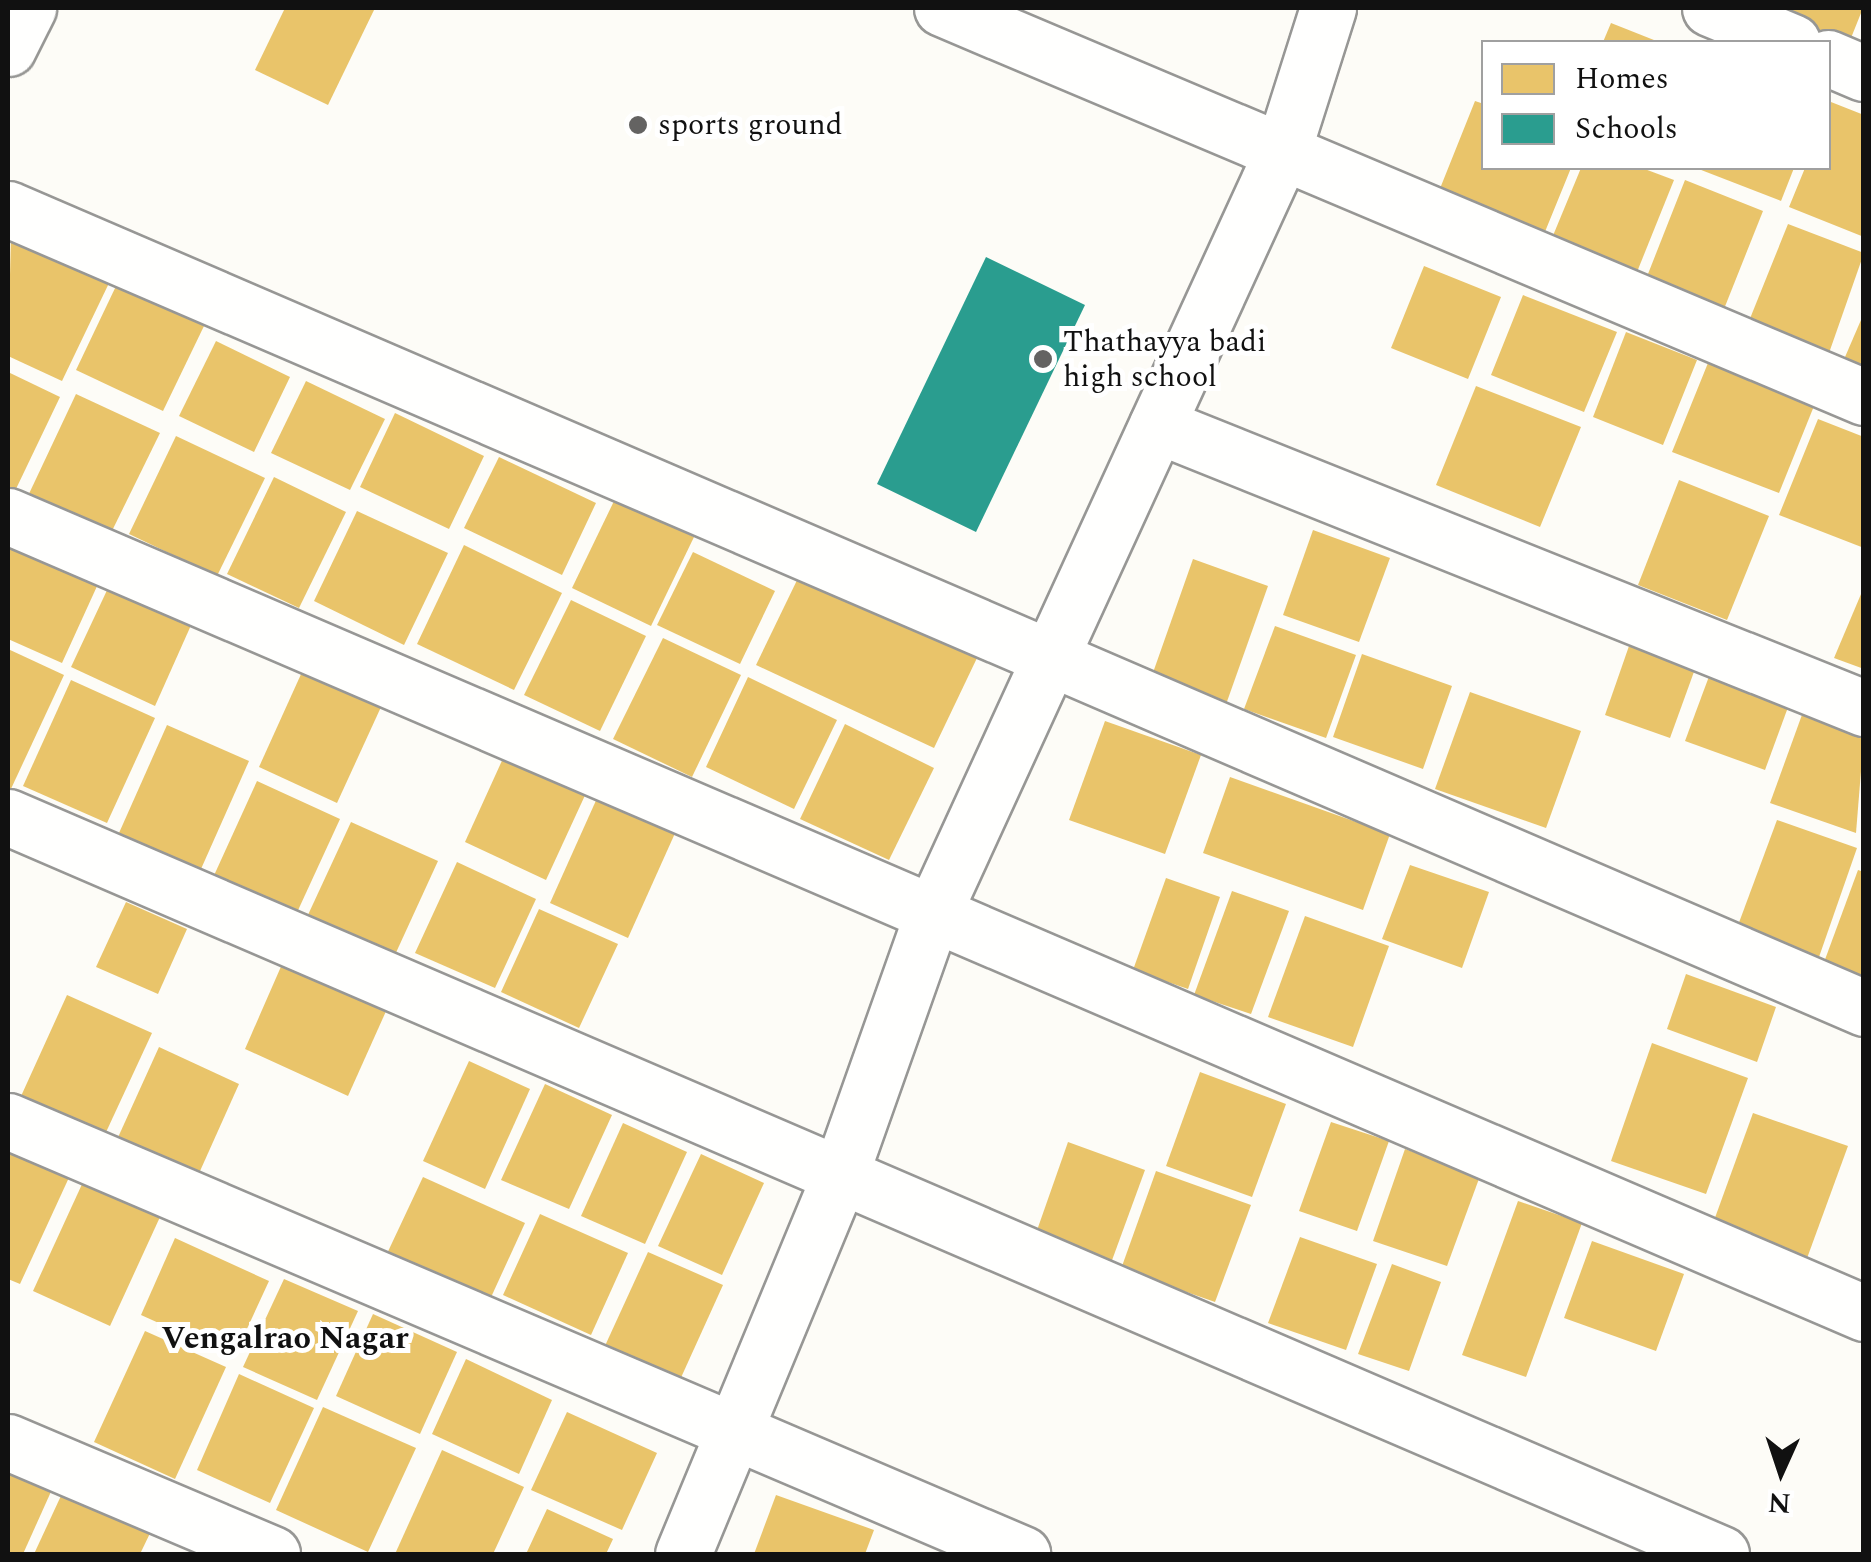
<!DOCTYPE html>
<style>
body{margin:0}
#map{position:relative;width:1871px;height:1562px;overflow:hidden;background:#fdfcf7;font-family:Spectral,serif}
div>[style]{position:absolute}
.homes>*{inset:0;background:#e9c46a}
.schools>*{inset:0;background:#2a9d8f}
.roads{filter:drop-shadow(2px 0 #979795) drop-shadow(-2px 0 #979795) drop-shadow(0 2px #979795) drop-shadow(0 -2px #979795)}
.minor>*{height:55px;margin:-27.5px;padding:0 27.5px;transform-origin:27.5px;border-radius:27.5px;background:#fffffe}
.dots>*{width:28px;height:28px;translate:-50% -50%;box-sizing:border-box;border:5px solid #fff;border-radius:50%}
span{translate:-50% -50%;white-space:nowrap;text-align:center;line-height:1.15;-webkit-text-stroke:10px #fff;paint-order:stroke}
.poi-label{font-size:30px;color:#111}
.left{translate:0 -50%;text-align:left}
.neighbourhood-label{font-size:32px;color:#111;font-weight:700}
.frame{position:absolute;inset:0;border:10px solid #111;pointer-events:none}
.legend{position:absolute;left:1481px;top:40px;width:350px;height:130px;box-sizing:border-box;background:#fff;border:2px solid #a0a0a0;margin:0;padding:12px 18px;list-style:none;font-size:30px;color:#111}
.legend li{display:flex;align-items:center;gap:20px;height:50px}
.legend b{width:50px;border:2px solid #a0a0a0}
.north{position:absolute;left:1731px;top:1422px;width:100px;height:100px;-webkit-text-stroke:8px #fff;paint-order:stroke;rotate:183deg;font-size:28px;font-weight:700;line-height:40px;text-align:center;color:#111}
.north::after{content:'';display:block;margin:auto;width:35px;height:45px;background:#111;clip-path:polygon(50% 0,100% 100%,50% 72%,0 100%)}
</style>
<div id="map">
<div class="homes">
<i style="clip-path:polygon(285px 8px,375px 8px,328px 105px,255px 70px)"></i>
<i style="clip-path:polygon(1760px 8px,1863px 8px,1849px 43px)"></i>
<i style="clip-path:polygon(1611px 23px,1659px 42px,1603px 42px)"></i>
<i style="clip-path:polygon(1475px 101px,1484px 104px,1484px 168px,1571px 168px,1540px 244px,1435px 201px)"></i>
<i style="clip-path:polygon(1831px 102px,1864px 115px,1864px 237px,1789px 207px,1805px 168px,1828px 168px)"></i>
<i style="clip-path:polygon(1581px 168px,1642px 168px,1674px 180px,1637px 272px,1552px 238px)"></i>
<i style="clip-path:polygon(1696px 168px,1794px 168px,1781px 201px)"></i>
<i style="clip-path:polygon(1685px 180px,1763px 211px,1724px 309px,1646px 279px)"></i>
<i style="clip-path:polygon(1788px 224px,1864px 253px,1829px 353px,1749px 321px)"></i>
<i style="clip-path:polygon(11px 235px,110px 281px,62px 381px,8px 356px)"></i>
<i style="clip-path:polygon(1424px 266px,1501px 297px,1468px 379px,1391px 348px)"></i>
<i style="clip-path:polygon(117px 284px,204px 326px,163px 411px,76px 370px)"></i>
<i style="clip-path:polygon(1523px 295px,1617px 332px,1584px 412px,1491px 375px)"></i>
<i style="clip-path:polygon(1864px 313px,1864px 373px,1842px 364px)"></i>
<i style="clip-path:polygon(1626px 332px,1697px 360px,1663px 445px,1593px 417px)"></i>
<i style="clip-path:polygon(216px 341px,290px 377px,254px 452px,179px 416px)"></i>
<i style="clip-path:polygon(1710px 358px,1816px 401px,1779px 493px,1672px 452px)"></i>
<i style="clip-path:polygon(8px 372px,60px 397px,15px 491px,8px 487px)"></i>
<i style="clip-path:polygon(306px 381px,385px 419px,350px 490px,271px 453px)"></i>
<i style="clip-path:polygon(1476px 386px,1581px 427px,1540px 527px,1436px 485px)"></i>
<i style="clip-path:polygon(76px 394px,160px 433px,109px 537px,27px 498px)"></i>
<i style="clip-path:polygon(395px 413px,484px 456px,449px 529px,360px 487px)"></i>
<i style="clip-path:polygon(1818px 419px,1864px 437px,1864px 548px,1779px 515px)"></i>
<i style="clip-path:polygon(176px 436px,265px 478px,217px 576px,129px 534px)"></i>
<i style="clip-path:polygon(499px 457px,596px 503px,562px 575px,464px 528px)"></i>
<i style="clip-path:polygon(274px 477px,346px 512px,299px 608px,227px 574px)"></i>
<i style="clip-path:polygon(1679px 480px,1769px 516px,1727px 620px,1638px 585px)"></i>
<i style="clip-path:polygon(615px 499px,694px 537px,651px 626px,572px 588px)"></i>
<i style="clip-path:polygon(357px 511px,448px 553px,404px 645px,314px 601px)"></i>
<i style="clip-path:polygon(1313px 530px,1390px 558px,1359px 642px,1283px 615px)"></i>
<i style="clip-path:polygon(8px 544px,98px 584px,62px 663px,8px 639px)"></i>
<i style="clip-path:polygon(464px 545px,562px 593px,514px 690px,417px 644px)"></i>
<i style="clip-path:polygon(693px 552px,775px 591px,740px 664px,657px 625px)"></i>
<i style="clip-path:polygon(1193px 559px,1268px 586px,1224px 710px,1149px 684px)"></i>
<i style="clip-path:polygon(800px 574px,977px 658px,934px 748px,756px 665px)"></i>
<i style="clip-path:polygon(109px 586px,192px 623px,155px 706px,71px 667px)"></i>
<i style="clip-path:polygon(1864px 587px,1864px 669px,1834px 658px)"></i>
<i style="clip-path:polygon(571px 600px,646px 636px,600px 731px,524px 695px)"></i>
<i style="clip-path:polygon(1275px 626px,1356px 655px,1326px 738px,1244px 709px)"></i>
<i style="clip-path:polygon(663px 638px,741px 675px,692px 777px,613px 739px)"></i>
<i style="clip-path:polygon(1629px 646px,1695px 669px,1670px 738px,1605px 715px)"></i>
<i style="clip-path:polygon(8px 649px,64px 675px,10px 791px,8px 790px)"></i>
<i style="clip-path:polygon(1362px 654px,1452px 686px,1423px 769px,1333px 737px)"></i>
<i style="clip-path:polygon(1711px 671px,1791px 699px,1765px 770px,1685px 741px)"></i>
<i style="clip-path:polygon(302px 672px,381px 707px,337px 803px,259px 767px)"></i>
<i style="clip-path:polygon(748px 677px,837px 720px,794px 809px,706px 767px)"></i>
<i style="clip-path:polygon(71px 680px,155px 718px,107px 823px,23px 786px)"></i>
<i style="clip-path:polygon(1470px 692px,1581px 731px,1546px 828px,1435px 789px)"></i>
<i style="clip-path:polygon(1803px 712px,1864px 734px,1856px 833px,1770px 803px)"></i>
<i style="clip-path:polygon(1105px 721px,1201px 755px,1165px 854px,1069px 820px)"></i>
<i style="clip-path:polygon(845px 724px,934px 768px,889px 860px,800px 819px)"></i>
<i style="clip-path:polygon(167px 725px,249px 761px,201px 869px,119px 833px)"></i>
<i style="clip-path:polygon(505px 754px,587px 791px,546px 880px,465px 842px)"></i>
<i style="clip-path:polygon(1230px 777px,1390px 834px,1363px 910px,1203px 853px)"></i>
<i style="clip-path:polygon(257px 781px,340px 819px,294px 919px,211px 882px)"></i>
<i style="clip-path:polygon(598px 796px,676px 831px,628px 938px,550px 903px)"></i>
<i style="clip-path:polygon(1777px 820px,1857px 848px,1819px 957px,1737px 928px)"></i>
<i style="clip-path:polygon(351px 822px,438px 861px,394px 957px,307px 917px)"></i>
<i style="clip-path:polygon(457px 862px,536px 899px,495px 988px,415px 953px)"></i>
<i style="clip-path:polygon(1410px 865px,1489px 892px,1462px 968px,1382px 939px)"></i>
<i style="clip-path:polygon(1858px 870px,1864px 872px,1864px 979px,1823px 965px)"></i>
<i style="clip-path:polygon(1166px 878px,1220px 897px,1188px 989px,1133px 970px)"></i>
<i style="clip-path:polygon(1232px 891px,1289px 911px,1251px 1014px,1194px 995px)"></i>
<i style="clip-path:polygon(126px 902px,187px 929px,158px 994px,96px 967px)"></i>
<i style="clip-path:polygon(539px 909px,618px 944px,579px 1028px,501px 992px)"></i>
<i style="clip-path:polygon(1305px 916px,1389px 946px,1353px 1047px,1268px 1017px)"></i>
<i style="clip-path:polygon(283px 962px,387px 1009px,348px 1096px,245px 1049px)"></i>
<i style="clip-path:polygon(1686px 974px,1776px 1007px,1757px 1062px,1667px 1029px)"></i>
<i style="clip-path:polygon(67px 995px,152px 1033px,101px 1143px,17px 1105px)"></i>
<i style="clip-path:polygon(1652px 1043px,1748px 1078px,1706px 1194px,1611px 1161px)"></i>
<i style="clip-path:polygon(159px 1047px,239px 1084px,196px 1180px,115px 1144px)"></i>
<i style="clip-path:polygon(469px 1061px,530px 1089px,485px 1189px,423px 1161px)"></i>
<i style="clip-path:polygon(1200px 1072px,1286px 1104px,1252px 1197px,1166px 1166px)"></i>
<i style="clip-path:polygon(545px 1084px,612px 1115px,569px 1209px,501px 1180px)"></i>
<i style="clip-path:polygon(1753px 1113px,1848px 1146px,1806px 1261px,1712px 1226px)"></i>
<i style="clip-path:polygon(1331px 1122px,1389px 1141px,1357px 1231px,1299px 1211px)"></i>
<i style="clip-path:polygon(623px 1123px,687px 1152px,645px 1244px,581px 1216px)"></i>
<i style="clip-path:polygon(8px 1142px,72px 1171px,20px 1284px,8px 1279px)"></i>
<i style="clip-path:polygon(1068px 1142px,1145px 1170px,1111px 1263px,1035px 1236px)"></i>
<i style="clip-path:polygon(1405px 1149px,1480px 1176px,1447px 1266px,1373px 1241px)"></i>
<i style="clip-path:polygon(701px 1154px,764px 1183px,722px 1275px,658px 1246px)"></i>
<i style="clip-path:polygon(1156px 1171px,1251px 1205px,1215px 1302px,1121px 1269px)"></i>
<i style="clip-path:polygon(423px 1177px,525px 1223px,487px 1306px,384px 1260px)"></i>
<i style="clip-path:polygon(83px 1182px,160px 1217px,110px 1326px,33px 1291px)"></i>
<i style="clip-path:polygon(1518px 1201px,1582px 1223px,1526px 1377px,1462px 1355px)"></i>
<i style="clip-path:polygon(540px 1214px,628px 1253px,591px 1335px,503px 1295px)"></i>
<i style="clip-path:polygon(1300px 1237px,1377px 1264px,1346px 1350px,1268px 1323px)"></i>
<i style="clip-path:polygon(175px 1238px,269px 1281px,234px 1357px,141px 1315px)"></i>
<i style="clip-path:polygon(1592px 1241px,1684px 1274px,1656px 1351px,1564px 1318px)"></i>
<i style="clip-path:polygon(648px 1252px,723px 1285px,679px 1382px,604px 1348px)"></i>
<i style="clip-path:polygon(1392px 1264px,1441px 1282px,1409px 1371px,1358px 1354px)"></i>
<i style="clip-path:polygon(284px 1279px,358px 1311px,317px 1400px,243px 1367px)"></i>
<i style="clip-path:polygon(373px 1314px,457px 1352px,420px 1434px,336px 1396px)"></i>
<i style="clip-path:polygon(145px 1331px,226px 1367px,175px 1479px,94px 1442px)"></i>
<i style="clip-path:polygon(466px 1359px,552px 1400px,519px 1474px,432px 1434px)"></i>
<i style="clip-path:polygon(239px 1374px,314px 1408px,270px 1503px,197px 1470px)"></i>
<i style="clip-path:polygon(323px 1407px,416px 1448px,368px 1552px,276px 1510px)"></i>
<i style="clip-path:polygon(567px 1412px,657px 1453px,622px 1530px,531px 1490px)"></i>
<i style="clip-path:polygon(442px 1450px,524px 1487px,493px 1554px,395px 1554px)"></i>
<i style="clip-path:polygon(8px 1464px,54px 1485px,23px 1554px,8px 1554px)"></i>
<i style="clip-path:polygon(66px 1485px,154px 1525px,140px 1554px,34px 1554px)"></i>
<i style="clip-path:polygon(776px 1495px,874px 1530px,865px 1554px,754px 1554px)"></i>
<i style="clip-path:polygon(547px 1509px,613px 1539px,606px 1554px,526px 1554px)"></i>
</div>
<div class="schools">
<i style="clip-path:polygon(986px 257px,1085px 305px,976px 532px,877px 484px)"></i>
</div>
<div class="roads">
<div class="minor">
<i style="left:942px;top:8px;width:1001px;rotate:22.88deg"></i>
<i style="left:1710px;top:8px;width:89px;rotate:22.5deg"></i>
<i style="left:8px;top:48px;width:45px;rotate:-63.4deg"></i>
<i style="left:1828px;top:58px;width:39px;rotate:23deg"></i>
<i style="left:8px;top:209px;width:2021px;rotate:23.29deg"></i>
<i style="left:1157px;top:425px;width:762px;rotate:21.82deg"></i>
<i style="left:8px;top:516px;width:2020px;rotate:23.24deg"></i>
<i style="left:8px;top:817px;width:1865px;rotate:23.28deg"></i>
<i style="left:8px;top:1121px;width:1103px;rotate:23.12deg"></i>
<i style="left:8px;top:1442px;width:287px;rotate:23deg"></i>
<i style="left:683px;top:1554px;width:410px;rotate:-67.5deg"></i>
<i style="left:840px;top:1175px;width:276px;rotate:-70.5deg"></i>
<i style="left:932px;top:915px;width:842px;rotate:-65.35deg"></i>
<i style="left:1283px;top:150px;width:149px;rotate:-72.4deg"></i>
</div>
</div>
<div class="dots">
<i style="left:638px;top:125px;background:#646362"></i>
<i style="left:1043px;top:359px;background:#646362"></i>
</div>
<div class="poi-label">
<span class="left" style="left:658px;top:125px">sports ground</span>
<span class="left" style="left:1063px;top:359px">Thathayya badi<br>high school</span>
</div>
<div class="neighbourhood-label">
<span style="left:285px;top:1339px">Vengalrao Nagar</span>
</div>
<div class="frame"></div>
<ul class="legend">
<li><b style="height:28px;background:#e9c46a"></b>Homes</li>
<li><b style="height:28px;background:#2a9d8f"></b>Schools</li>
</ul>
<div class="north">N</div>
</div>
